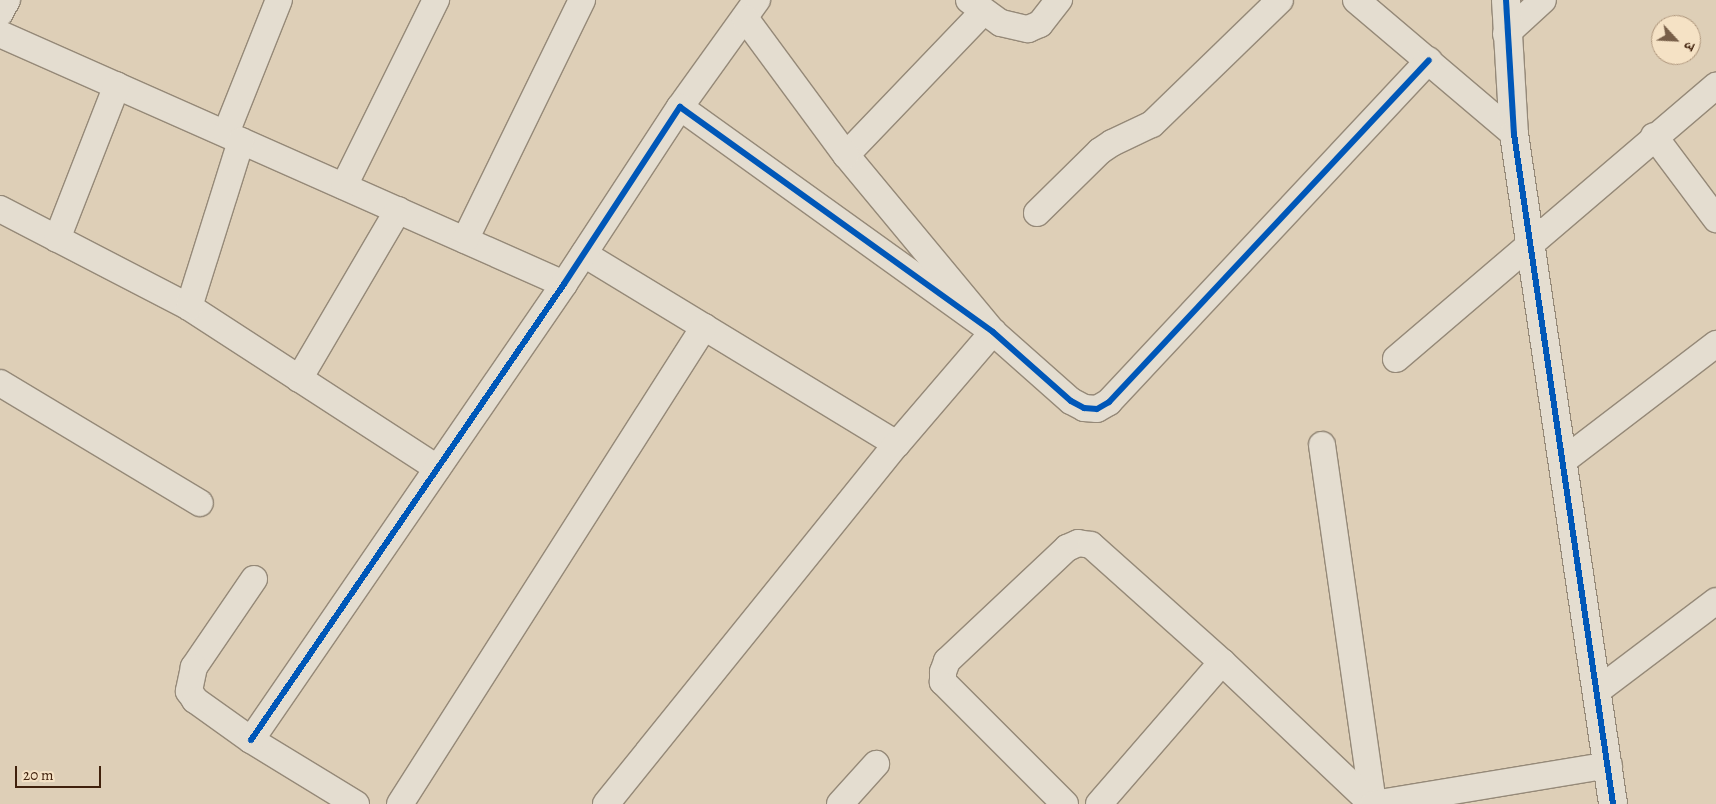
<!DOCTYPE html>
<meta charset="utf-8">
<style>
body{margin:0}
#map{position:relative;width:1716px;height:804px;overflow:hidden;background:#decfb7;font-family:Alegreya,"Noto Serif Devanagari",serif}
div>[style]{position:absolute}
.roads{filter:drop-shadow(1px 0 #958978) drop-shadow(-1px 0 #958978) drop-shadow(0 1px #958978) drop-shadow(0 -1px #958978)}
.minor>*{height:26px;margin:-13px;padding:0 13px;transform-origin:13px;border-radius:13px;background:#e4ddd0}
.tertiary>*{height:28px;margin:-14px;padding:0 14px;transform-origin:14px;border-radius:14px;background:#e4ddd0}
.cycleway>*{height:6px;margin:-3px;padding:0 3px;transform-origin:3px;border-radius:3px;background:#0057b8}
span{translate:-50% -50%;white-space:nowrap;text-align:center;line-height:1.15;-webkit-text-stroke:4px #f5e2c5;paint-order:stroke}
.north{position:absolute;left:1651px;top:15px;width:50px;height:50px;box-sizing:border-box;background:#f5e2c5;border:1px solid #ad957b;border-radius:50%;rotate:115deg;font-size:14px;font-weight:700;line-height:20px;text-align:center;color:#40210c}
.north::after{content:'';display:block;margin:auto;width:18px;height:22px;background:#775e48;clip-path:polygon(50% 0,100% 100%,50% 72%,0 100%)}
.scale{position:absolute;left:15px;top:766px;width:86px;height:22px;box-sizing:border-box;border:2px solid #40210c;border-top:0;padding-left:6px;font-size:15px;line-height:18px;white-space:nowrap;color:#40210c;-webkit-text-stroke:4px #f5e2c5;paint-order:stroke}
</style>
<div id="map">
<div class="roads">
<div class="minor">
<i style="left:969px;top:0;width:39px;rotate:36deg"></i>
<i style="left:1001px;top:23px;width:28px;rotate:13deg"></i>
<i style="left:1028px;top:29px;width:13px;rotate:-23deg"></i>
<i style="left:1040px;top:24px;width:31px;rotate:-52deg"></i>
<i style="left:1356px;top:0;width:207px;rotate:40.3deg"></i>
<i style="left:0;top:13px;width:15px;rotate:-62deg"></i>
<i style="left:0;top:34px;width:617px;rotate:23.91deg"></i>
<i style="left:1506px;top:34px;width:50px;rotate:-42.6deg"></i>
<i style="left:680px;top:107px;width:132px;rotate:-54.3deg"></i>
<i style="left:226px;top:133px;width:143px;rotate:-68.3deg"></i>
<i style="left:1654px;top:136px;width:104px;rotate:53.2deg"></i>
<i style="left:846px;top:155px;width:198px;rotate:-46.2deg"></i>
<i style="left:344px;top:186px;width:208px;rotate:-63.7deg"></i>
<i style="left:0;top:209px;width:213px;rotate:27.4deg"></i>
<i style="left:189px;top:307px;width:296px;rotate:33deg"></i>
<i style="left:1037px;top:213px;width:88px;rotate:-44.5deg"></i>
<i style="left:1100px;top:151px;width:14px;rotate:-34deg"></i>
<i style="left:1112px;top:143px;width:44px;rotate:-25.4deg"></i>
<i style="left:1152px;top:124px;width:178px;rotate:-44.1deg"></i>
<i style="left:57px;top:239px;width:165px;rotate:-68.7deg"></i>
<i style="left:465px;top:240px;width:267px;rotate:-64deg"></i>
<i style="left:584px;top:254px;width:366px;rotate:31.3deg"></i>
<i style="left:189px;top:307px;width:174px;rotate:-72.6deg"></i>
<i style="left:1396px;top:359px;width:421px;rotate:-40.5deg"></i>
<i style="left:299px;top:379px;width:196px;rotate:-59.6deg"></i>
<i style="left:0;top:383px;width:233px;rotate:31deg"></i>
<i style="left:1322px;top:445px;width:363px;rotate:81.9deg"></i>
<i style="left:1563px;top:461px;width:193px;rotate:-37.4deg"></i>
<i style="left:254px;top:579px;width:107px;rotate:124.3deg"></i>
<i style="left:194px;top:667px;width:25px;rotate:102deg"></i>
<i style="left:189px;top:691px;width:11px;rotate:56deg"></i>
<i style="left:195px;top:700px;width:69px;rotate:35.5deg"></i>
<i style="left:251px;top:740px;width:123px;rotate:31.4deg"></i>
<i style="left:1597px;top:691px;width:149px;rotate:-37.1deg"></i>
<i style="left:251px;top:740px;width:553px;rotate:-55.53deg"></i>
<i style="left:564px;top:284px;width:212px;rotate:-56.8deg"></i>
<i style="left:680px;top:107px;width:385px;rotate:35.7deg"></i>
<i style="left:993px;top:332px;width:104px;rotate:41.5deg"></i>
<i style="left:1071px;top:401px;width:15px;rotate:28deg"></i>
<i style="left:1084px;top:408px;width:13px;rotate:4deg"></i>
<i style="left:1097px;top:409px;width:14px;rotate:-30deg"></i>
<i style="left:1109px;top:402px;width:468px;rotate:-46.9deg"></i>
<i style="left:400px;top:804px;width:566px;rotate:-57.49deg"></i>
<i style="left:606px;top:804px;width:463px;rotate:-51.1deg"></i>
<i style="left:897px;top:444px;width:148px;rotate:-49.4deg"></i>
<i style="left:993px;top:332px;width:230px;rotate:-129.7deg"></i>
<i style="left:846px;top:155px;width:170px;rotate:-126.4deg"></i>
<i style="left:840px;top:804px;width:54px;rotate:-48deg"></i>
<i style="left:1065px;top:804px;width:173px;rotate:-135deg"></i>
<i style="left:943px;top:682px;width:10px;rotate:-90deg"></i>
<i style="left:943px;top:672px;width:12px;rotate:-70deg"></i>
<i style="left:947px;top:661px;width:165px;rotate:-43.3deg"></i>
<i style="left:1067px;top:548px;width:12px;rotate:-24deg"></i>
<i style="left:1078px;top:543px;width:13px;rotate:9deg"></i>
<i style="left:1091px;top:545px;width:176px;rotate:41.8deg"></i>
<i style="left:1222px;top:662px;width:207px;rotate:43.4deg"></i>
<i style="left:1099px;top:804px;width:188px;rotate:-49.1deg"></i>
<i style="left:1374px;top:804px;width:238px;rotate:-9.4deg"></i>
</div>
<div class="tertiary">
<i style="left:1506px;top:0;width:134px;rotate:86.6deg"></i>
<i style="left:1514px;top:134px;width:677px;rotate:81.59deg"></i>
</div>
</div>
<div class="cycleway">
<i style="left:1506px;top:0;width:134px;rotate:86.6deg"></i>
<i style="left:1514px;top:134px;width:677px;rotate:81.59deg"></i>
<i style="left:251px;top:740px;width:553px;rotate:-55.53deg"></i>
<i style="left:564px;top:284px;width:212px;rotate:-56.8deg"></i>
<i style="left:680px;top:107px;width:385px;rotate:35.7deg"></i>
<i style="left:993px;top:332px;width:104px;rotate:41.5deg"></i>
<i style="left:1071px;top:401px;width:15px;rotate:28deg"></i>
<i style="left:1084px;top:408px;width:13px;rotate:4deg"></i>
<i style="left:1097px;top:409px;width:14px;rotate:-30deg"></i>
<i style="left:1109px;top:402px;width:468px;rotate:-46.9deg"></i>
</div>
<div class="north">उ</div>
<div class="scale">20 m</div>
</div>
